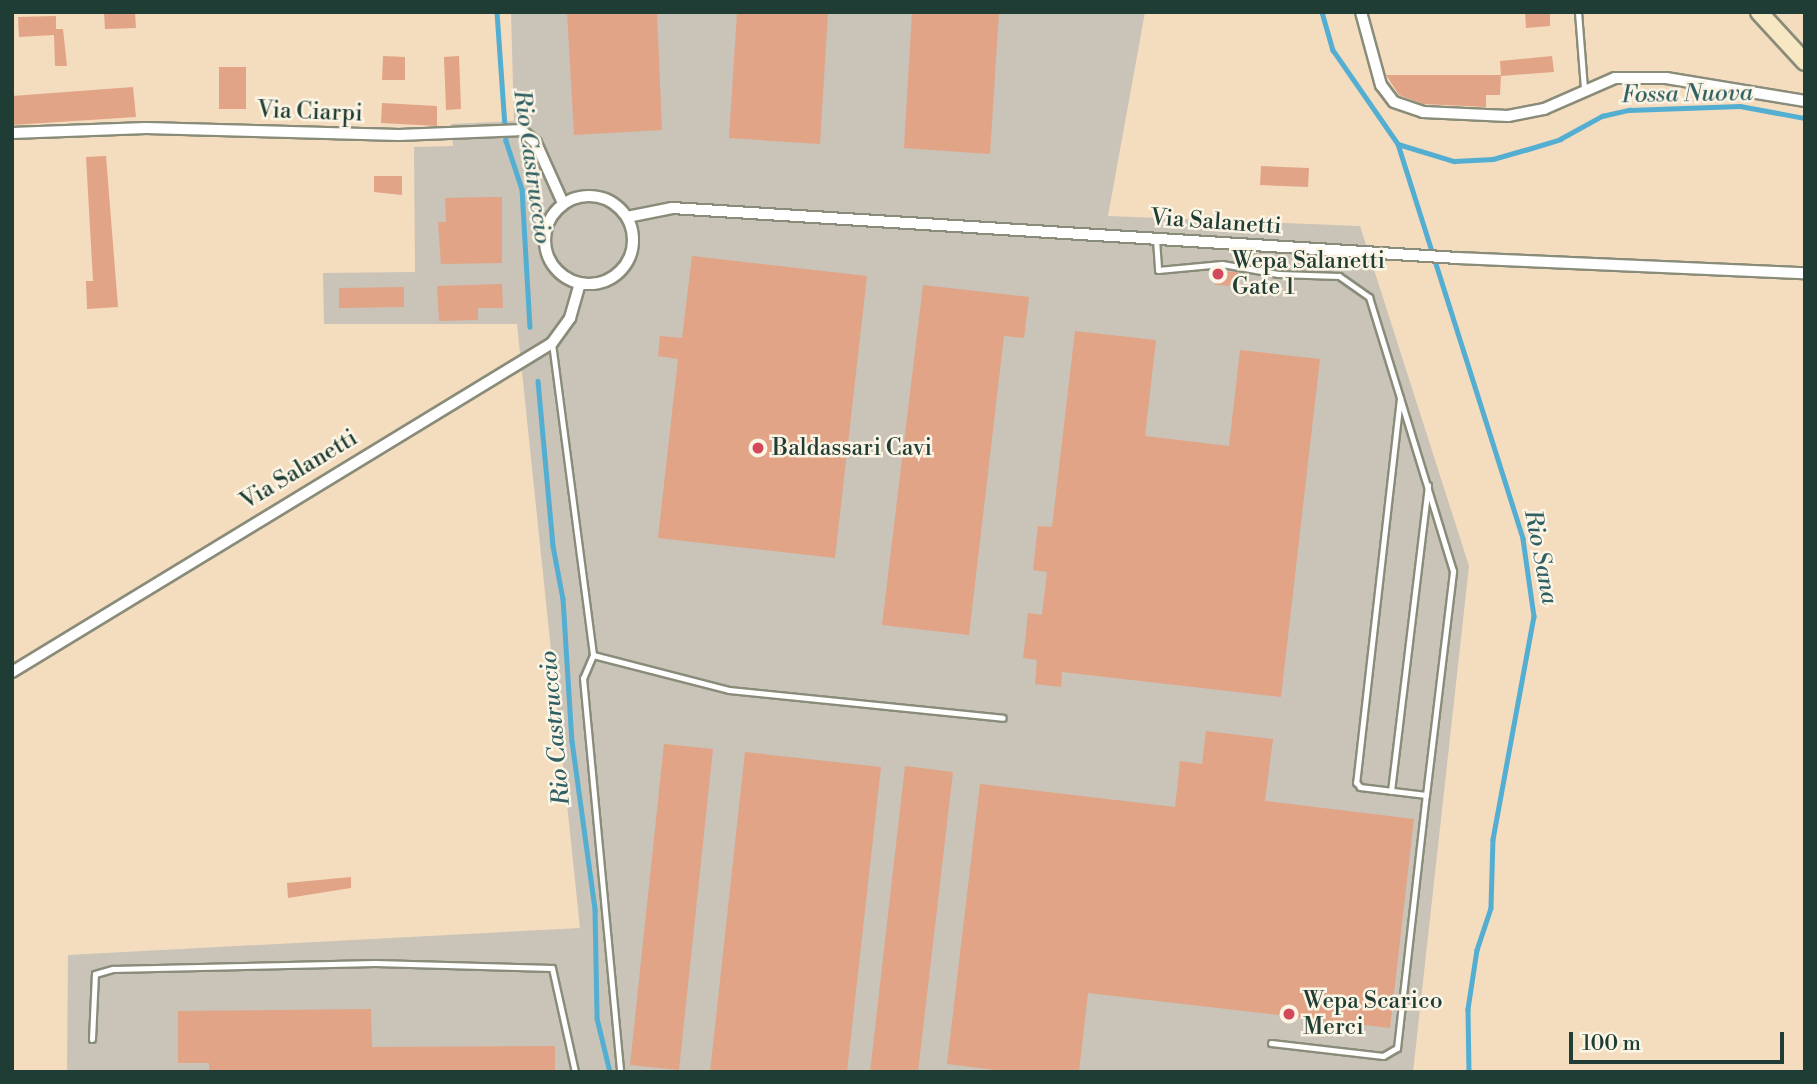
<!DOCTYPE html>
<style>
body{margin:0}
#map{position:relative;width:1817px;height:1084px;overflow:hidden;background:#f4dcbf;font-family:"Libre Bodoni",serif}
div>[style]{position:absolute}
.industrial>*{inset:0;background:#c9c3b8}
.stream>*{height:4.5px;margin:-2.25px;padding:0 2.25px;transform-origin:2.25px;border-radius:2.25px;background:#54aed2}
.building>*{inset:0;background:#e2a486}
.roads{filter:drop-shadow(2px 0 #8a8c7a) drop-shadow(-2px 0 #8a8c7a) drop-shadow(0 2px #8a8c7a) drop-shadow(0 -2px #8a8c7a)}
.service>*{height:5px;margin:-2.5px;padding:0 2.5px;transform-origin:2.5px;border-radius:2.5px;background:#fff}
.minor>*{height:10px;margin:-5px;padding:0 5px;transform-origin:5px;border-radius:5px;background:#fff}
.minor>.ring{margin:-5px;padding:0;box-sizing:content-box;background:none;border:10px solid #fff;border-radius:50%}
.secondary>*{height:16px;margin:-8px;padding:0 8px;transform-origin:8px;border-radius:8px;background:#f7e8c3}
.dots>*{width:19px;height:19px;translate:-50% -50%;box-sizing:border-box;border:4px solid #fcf5e5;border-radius:50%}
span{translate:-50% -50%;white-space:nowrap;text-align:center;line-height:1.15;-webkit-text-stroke:5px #fcf5e5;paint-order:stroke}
.street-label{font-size:23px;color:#1f3d34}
.poi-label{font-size:23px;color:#1f3d34}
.left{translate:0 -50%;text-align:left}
.water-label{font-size:24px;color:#2f5f63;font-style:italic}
.frame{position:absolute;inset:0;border:14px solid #1f3d34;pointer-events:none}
.scale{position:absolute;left:1569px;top:1032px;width:215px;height:32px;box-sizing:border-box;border:4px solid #1f3d34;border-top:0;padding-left:9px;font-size:21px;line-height:24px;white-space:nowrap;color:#1f3d34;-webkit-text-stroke:5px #fcf5e5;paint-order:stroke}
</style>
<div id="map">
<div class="industrial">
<i style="clip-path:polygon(511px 12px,1145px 12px,1108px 216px,1360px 226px,1469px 566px,1413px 1072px,67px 1072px,68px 955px,580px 928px,517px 324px,324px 324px,323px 273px,415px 272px,414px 147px,453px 146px,451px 124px,514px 121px)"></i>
</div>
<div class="stream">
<i style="left:497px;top:12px;width:129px;rotate:86deg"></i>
<i style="left:506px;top:141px;width:51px;rotate:71.6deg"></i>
<i style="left:522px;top:189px;width:138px;rotate:86.7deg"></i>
<i style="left:1322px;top:12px;width:40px;rotate:74deg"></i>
<i style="left:1333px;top:50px;width:114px;rotate:55.3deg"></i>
<i style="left:1398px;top:144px;width:59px;rotate:16.9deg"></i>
<i style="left:1454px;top:161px;width:39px;rotate:-3deg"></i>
<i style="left:1493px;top:159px;width:33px;rotate:-16deg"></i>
<i style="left:1525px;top:150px;width:37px;rotate:-17deg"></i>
<i style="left:1560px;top:139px;width:48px;rotate:-28.7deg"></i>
<i style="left:1602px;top:116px;width:28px;rotate:-13deg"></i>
<i style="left:1629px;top:110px;width:111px;rotate:-2.1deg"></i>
<i style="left:1740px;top:106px;width:66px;rotate:10.5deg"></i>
<i style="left:1398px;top:144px;width:414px;rotate:72.4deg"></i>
<i style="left:1523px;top:539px;width:78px;rotate:81.9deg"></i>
<i style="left:1534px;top:616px;width:227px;rotate:100.4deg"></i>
<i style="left:1493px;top:839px;width:69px;rotate:91.7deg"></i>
<i style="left:1491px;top:908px;width:44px;rotate:108.4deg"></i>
<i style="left:1477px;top:950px;width:60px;rotate:98.7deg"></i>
<i style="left:1468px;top:1009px;width:63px;rotate:89.1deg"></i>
<i style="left:538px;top:381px;width:166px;rotate:84.8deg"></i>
<i style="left:553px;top:546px;width:54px;rotate:79.3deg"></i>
<i style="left:563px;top:599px;width:142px;rotate:86.4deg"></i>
<i style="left:572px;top:741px;width:171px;rotate:82.2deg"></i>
<i style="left:595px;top:910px;width:108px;rotate:88.9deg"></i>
<i style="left:597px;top:1018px;width:56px;rotate:76.5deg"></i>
</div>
<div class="building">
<i style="clip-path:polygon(104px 12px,135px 12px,136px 28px,105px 29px)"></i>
<i style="clip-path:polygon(567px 12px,657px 12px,662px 130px,574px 135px)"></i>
<i style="clip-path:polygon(737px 12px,828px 12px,820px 144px,729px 138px)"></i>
<i style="clip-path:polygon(912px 12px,999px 12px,990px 154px,904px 148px)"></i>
<i style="clip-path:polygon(1525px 12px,1550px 12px,1550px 26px,1526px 28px)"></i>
<i style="clip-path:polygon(56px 16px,56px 29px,63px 29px,67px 66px,55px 66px,54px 35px,19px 37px,18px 17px)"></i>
<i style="clip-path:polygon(383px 56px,405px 57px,405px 80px,382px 80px)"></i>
<i style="clip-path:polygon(459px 56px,461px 109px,446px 110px,444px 57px)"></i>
<i style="clip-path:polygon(1552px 56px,1554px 72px,1501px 76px,1500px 61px)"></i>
<i style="clip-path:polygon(219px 67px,246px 67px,246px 109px,219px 109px)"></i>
<i style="clip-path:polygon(1386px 75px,1501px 75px,1500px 95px,1486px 95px,1486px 107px,1423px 104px,1399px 95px)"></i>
<i style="clip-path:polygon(133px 87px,136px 117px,12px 125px,12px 96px)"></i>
<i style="clip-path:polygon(382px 103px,437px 106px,437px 126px,381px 123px)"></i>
<i style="clip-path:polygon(106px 156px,118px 307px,87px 309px,86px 281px,93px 281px,86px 157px)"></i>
<i style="clip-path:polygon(1261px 166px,1309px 168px,1308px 187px,1260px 185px)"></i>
<i style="clip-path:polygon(374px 176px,402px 176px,402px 195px,374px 192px)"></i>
<i style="clip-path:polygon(492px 197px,502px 197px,502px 263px,441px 264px,438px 222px,446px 222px,445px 198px)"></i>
<i style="clip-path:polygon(692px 256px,867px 276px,835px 558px,658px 538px,678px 359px,658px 356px,660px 336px,682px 338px)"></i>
<i style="clip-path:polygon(1215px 271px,1238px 272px,1238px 286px,1215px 285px)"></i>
<i style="clip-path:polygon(502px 284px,503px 308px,478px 308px,478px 320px,439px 321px,437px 286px)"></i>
<i style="clip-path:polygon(923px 285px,1029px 297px,1024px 338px,1004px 336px,969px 635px,882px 625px)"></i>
<i style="clip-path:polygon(404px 287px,404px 307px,339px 308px,339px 288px)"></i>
<i style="clip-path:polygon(1075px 331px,1156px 340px,1145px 436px,1229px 446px,1240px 350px,1320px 359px,1281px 697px,1062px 672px,1061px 687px,1035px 684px,1037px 660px,1023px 658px,1025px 642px,1028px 613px,1042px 615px,1047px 572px,1033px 570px,1038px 526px,1052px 527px)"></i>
<i style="clip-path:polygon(1206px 731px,1273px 739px,1265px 801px,1414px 819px,1390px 1028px,1088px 993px,1079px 1072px,1011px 1072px,947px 1064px,980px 784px,1175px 807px,1180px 761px,1202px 764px)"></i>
<i style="clip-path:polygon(664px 744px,713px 749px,679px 1070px,630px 1065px)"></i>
<i style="clip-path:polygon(745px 752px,881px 767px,847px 1072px,710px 1072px)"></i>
<i style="clip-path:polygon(905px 766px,953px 772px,918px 1072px,870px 1072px)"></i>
<i style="clip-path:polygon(351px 877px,351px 888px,288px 898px,287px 883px)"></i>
<i style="clip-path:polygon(371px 1009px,372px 1047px,555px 1046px,555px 1072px,209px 1072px,209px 1063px,178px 1063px,178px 1011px)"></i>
</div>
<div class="roads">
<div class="service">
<i style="left:1578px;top:12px;width:76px;rotate:85.5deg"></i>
<i style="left:1156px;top:239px;width:31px;rotate:86deg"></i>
<i style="left:1158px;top:270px;width:64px;rotate:-5.4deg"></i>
<i style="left:1222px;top:264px;width:57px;rotate:10.1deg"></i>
<i style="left:1278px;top:274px;width:61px;rotate:1.9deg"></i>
<i style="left:1339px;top:276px;width:37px;rotate:35deg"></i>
<i style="left:1369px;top:297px;width:106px;rotate:72.9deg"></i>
<i style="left:1400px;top:398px;width:387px;rotate:96.5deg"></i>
<i style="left:1356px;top:782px;width:6px;rotate:51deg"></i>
<i style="left:1360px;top:787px;width:66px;rotate:6.9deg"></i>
<i style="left:1426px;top:795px;width:226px;rotate:-83.1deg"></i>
<i style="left:1453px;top:571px;width:181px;rotate:-107deg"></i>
<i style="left:552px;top:343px;width:315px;rotate:82.5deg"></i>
<i style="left:593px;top:655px;width:140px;rotate:14.4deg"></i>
<i style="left:729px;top:690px;width:275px;rotate:5.8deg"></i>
<i style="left:593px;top:655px;width:25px;rotate:113deg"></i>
<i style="left:583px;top:678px;width:396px;rotate:84.6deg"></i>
<i style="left:1391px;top:791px;width:308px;rotate:-83.1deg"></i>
<i style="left:92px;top:1039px;width:65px;rotate:-87.4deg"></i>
<i style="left:95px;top:974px;width:19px;rotate:-16deg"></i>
<i style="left:113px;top:969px;width:262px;rotate:-1.3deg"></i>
<i style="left:375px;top:963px;width:177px;rotate:1.6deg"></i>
<i style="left:552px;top:968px;width:107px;rotate:77.5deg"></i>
<i style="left:1271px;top:1043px;width:113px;rotate:6.6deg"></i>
<i style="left:1383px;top:1056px;width:16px;rotate:-30deg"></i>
<i style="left:1397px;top:1048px;width:255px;rotate:-83.5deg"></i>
</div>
<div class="minor">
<i style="left:1361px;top:12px;width:76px;rotate:74.7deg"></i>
<i style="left:1381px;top:85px;width:21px;rotate:53deg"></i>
<i style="left:1394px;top:102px;width:31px;rotate:19deg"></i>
<i style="left:1423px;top:112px;width:85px;rotate:2.7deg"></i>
<i style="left:1508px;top:116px;width:37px;rotate:-11deg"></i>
<i style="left:1544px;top:109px;width:77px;rotate:-23.6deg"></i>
<i style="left:1615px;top:78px;width:51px"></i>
<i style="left:1666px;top:78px;width:141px;rotate:9.4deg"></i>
<i style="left:12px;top:133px;width:134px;rotate:-2.1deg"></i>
<i style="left:146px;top:128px;width:253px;rotate:1.6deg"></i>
<i style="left:399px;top:135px;width:122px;rotate:-2.3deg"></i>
<i style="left:521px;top:130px;width:20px;rotate:41deg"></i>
<i style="left:536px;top:143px;width:66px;rotate:65.8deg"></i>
<i class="ring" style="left:545px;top:196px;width:78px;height:78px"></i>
<i style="left:627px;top:217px;width:46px;rotate:-11.3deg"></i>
<i style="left:672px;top:208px;width:787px;rotate:3.64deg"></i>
<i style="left:1457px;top:258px;width:348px;rotate:2.5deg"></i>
<i style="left:12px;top:672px;width:632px;rotate:-31.35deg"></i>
<i style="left:552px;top:343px;width:31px;rotate:-54deg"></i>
<i style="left:570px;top:318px;width:36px;rotate:-74deg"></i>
</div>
<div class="secondary">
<i style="left:1759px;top:12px;width:68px;rotate:47.4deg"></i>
</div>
</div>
<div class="dots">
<i style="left:1218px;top:274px;background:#d1495b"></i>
<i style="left:758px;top:448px;background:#d1495b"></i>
<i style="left:1289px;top:1014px;background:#d1495b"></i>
</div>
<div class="street-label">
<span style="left:310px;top:112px;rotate:2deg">Via Ciarpi</span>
<span style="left:1216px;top:222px;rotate:4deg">Via Salanetti</span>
<span style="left:299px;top:470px;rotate:-31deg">Via Salanetti</span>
</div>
<div class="poi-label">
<span class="left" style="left:1232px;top:274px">Wepa Salanetti<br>Gate 1</span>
<span class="left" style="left:772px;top:448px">Baldassari Cavi</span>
<span class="left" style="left:1303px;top:1014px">Wepa Scarico<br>Merci</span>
</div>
<div class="water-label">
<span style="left:1687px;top:95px;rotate:-1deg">Fossa Nuova</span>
<span style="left:531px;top:167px;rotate:82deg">Rio Castruccio</span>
<span style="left:1540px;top:557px;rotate:79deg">Rio Sana</span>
<span style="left:556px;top:728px;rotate:-95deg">Rio Castruccio</span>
</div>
<div class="frame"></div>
<div class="scale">100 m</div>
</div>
